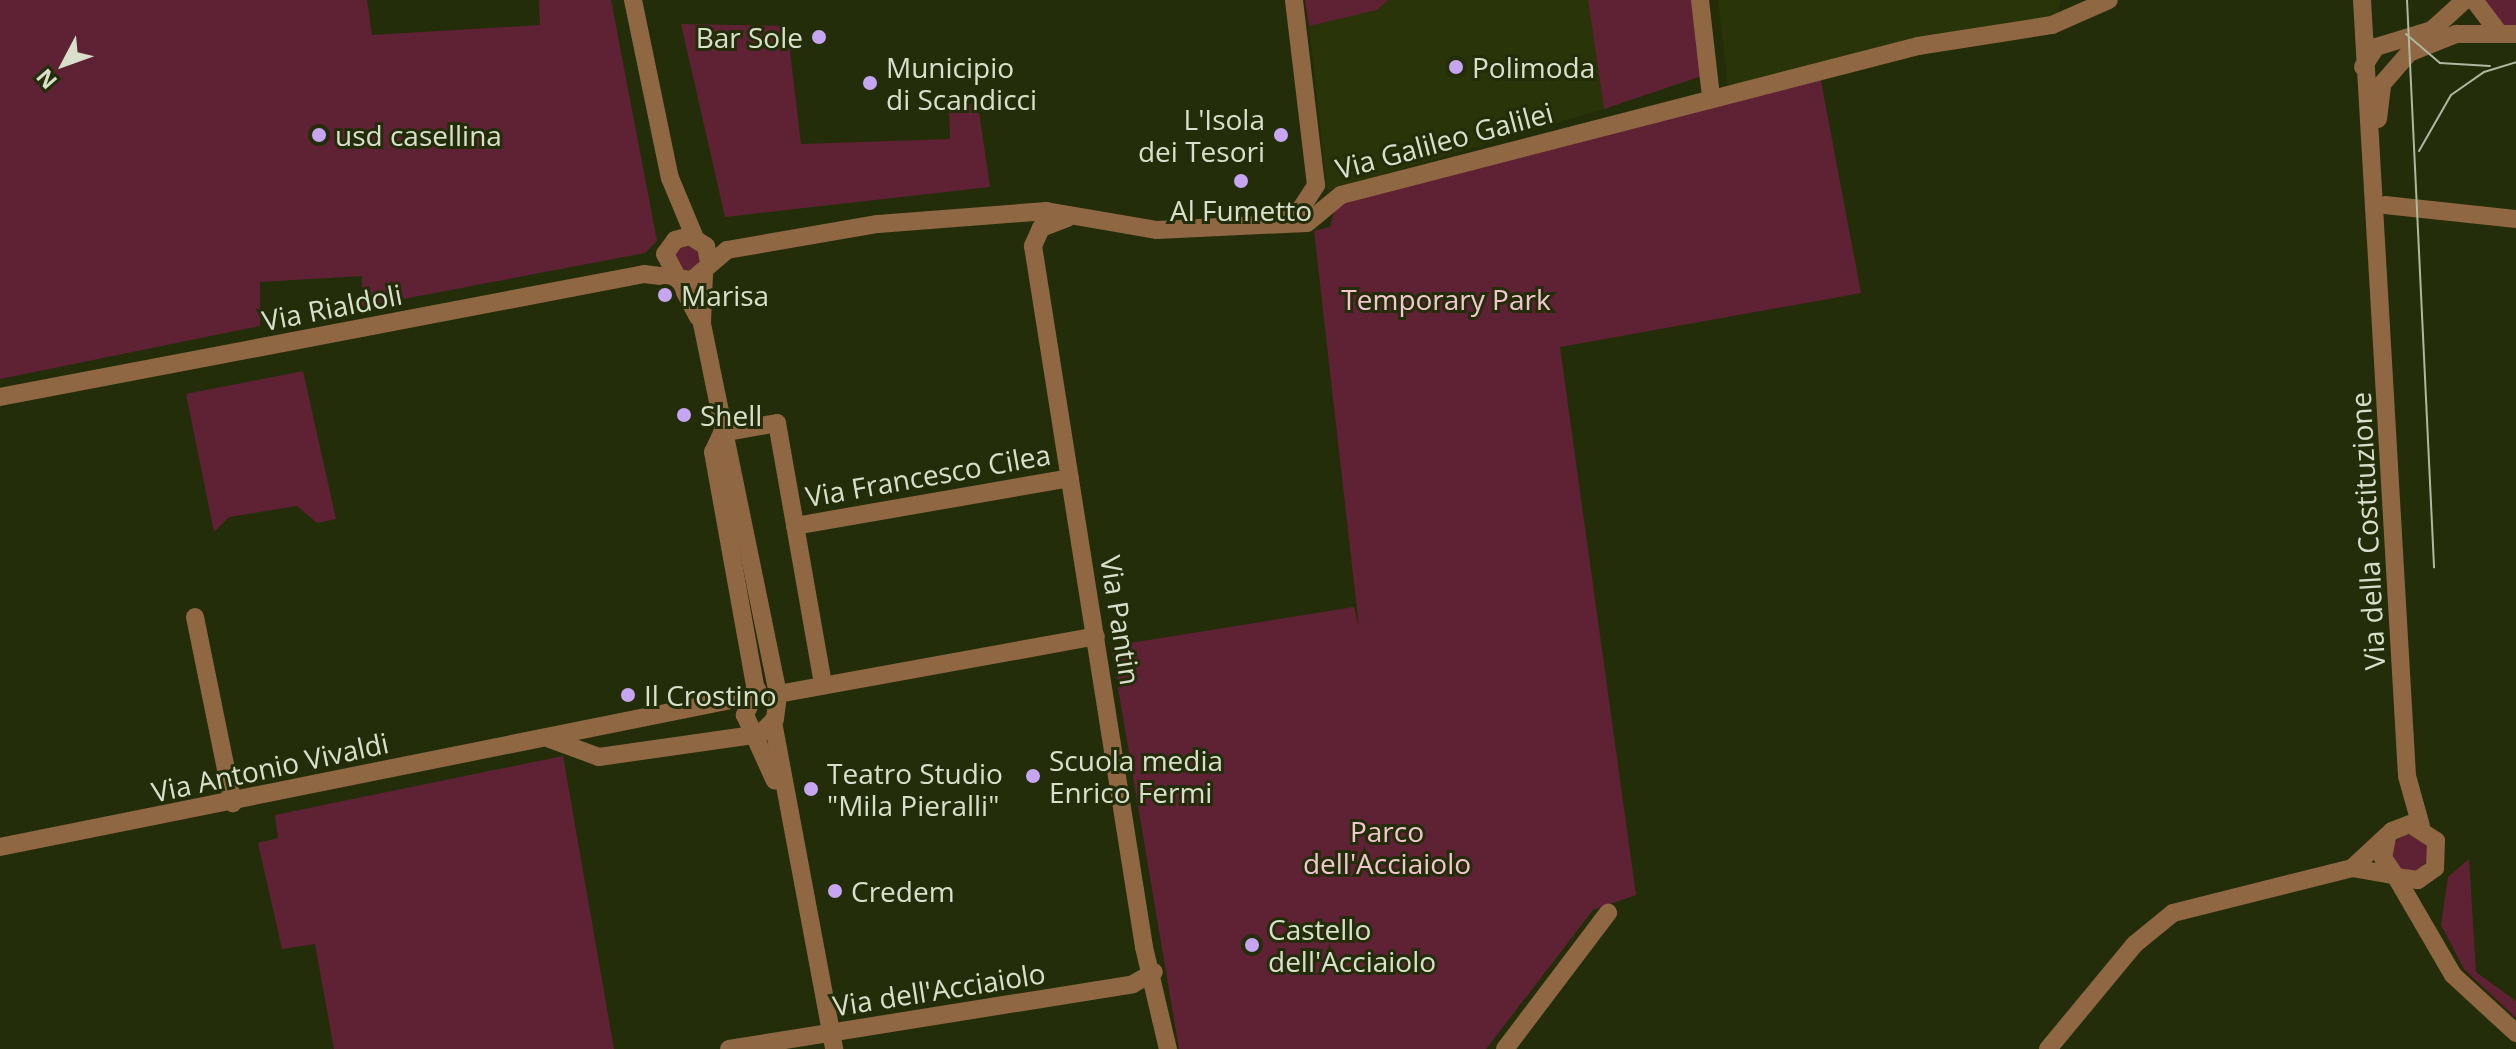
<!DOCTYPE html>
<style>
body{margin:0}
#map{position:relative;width:2516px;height:1049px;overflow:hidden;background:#232d09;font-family:"Open Sans",sans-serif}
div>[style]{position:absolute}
.built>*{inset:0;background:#293408}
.green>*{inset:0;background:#5f2235}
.round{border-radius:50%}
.minor>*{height:18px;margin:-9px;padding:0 9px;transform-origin:9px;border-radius:9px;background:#8f6742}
.tram>*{height:2px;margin:-1px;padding:0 1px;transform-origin:1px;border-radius:1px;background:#afb79f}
.dots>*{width:22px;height:22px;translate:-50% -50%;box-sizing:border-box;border:4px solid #232d09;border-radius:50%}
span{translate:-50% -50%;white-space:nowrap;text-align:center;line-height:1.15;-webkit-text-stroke:6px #232d09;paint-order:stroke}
.poi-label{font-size:28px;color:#d8e0cb}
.right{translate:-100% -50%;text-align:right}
.left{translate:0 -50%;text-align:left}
.street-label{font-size:28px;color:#d8e0cb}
.park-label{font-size:28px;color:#f2c5cf}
.north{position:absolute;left:24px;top:24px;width:80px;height:80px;-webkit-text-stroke:6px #232d09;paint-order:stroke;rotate:229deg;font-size:22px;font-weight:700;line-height:32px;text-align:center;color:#d8e0cb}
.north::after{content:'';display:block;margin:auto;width:28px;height:36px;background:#d8e0cb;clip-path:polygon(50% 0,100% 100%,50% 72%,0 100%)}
</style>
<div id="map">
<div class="built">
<i style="clip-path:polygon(1388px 0,1588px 0,1604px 109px,1327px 191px,1309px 26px,1377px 10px)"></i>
<i style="clip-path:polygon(1718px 0,2061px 0,2055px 20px,1728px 87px)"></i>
</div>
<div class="green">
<i style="clip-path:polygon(0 0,367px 0,372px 35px,540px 25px,539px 0,611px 0,657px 241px,645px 253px,361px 307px,362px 276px,260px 282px,260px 326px,0 379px)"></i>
<i style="clip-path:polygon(1305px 0,1388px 0,1377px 10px,1309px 26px)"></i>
<i style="clip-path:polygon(1588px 0,1692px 0,1702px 76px,1604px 109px)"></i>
<i style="clip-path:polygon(2482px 0,2516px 0,2516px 25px,2503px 25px)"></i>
<i style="clip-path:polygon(681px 24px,787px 26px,801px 144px,950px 139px,949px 103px,978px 105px,990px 187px,725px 217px)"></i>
<i style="clip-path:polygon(1820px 76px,1861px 293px,1560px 347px,1636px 895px,1593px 910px,1486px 1049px,1179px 1049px,1111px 646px,1354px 607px,1359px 627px,1314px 231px,1330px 227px,1337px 202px)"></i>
<i class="round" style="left:675px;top:246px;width:24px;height:24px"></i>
<i style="clip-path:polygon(303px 371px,336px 519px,317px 523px,297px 506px,229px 517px,214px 532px,186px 394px)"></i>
<i style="clip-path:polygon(563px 756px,614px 1049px,334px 1049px,315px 944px,282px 949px,258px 843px,278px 838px,275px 815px)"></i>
<i class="round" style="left:2392px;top:835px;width:36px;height:36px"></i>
<i style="clip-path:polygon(2469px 859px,2476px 972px,2516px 1001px,2516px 1018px,2464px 969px,2441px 925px,2448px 877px)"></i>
</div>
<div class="minor">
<i style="left:633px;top:0;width:182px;rotate:78.3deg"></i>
<i style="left:670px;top:178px;width:65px;rotate:67.4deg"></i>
<i style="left:1700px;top:0;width:98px;rotate:83.5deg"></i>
<i style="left:2362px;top:0;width:777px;rotate:86.68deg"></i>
<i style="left:2407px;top:776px;width:52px;rotate:74.4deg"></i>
<i style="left:2474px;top:0;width:39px;rotate:53deg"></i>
<i style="left:2363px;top:67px;width:24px;rotate:-57deg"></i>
<i style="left:2376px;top:47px;width:59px;rotate:-16.9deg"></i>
<i style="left:2432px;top:30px;width:45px;rotate:-42.3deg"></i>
<i style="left:2378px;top:119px;width:35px;rotate:-83deg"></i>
<i style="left:2382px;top:84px;width:41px;rotate:-48.9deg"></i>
<i style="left:2409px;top:53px;width:51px;rotate:-22deg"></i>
<i style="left:2456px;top:34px;width:60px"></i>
<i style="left:2385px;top:205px;width:132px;rotate:6.1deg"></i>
<i style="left:1067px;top:218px;width:28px;rotate:159deg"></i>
<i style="left:1041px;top:228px;width:20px;rotate:114deg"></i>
<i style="left:1033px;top:246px;width:710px;rotate:81deg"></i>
<i style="left:1144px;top:947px;width:105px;rotate:76.8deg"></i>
<i style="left:1274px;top:218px;width:27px;rotate:-17deg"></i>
<i style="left:1300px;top:210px;width:30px;rotate:-57deg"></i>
<i style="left:1316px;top:185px;width:186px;rotate:-96.8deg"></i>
<i style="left:698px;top:317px;width:71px;rotate:-117.6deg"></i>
<i style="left:665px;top:254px;width:17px;rotate:-54deg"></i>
<i style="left:675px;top:240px;width:16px;rotate:-15deg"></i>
<i style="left:690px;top:236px;width:19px;rotate:32deg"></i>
<i style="left:706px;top:246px;width:17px;rotate:80deg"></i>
<i style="left:0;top:397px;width:656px;rotate:-10.81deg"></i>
<i style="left:644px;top:274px;width:48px;rotate:7.1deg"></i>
<i style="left:692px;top:280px;width:46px;rotate:-40.6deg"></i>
<i style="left:727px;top:250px;width:153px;rotate:-9.8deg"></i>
<i style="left:878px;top:224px;width:169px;rotate:-4.4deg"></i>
<i style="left:1046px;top:211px;width:113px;rotate:9.7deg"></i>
<i style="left:1157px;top:230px;width:150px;rotate:-2.7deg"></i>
<i style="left:1307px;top:223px;width:44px;rotate:-39.5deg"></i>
<i style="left:1341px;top:195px;width:596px;rotate:-14.48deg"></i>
<i style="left:1918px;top:46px;width:136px;rotate:-8.9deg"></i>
<i style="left:2052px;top:25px;width:62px;rotate:-23.7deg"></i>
<i style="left:722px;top:433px;width:56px;rotate:-10.3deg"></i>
<i style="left:777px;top:423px;width:266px;rotate:80deg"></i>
<i style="left:722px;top:433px;width:21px;rotate:115deg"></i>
<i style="left:713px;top:452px;width:242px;rotate:79.8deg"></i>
<i style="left:795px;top:526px;width:279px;rotate:-9.9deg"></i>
<i style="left:195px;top:617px;width:190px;rotate:78.5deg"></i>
<i style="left:757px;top:689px;width:29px;rotate:115deg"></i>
<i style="left:745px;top:715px;width:72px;rotate:65.6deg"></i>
<i style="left:778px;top:694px;width:323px;rotate:-10.3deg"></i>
<i style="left:773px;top:722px;width:333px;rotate:79.4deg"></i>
<i style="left:550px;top:739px;width:52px;rotate:20.2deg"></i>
<i style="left:599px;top:757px;width:163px;rotate:-8.1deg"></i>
<i style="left:760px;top:734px;width:21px;rotate:-45deg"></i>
<i style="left:775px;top:719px;width:25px;rotate:-83deg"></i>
<i style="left:778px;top:694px;width:379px;rotate:-101.6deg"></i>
<i style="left:702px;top:323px;width:50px;rotate:-87.7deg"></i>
<i style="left:0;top:847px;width:765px;rotate:-11.38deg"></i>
<i style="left:2352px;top:868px;width:54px;rotate:-42.8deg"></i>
<i style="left:2392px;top:831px;width:19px;rotate:-21deg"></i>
<i style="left:2410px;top:824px;width:31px;rotate:33deg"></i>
<i style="left:2436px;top:841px;width:27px;rotate:92deg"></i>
<i style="left:2435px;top:868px;width:21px;rotate:145deg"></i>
<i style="left:2418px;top:880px;width:22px;rotate:-172deg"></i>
<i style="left:2396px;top:877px;width:23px;rotate:-124deg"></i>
<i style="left:2383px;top:858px;width:21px;rotate:-79deg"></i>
<i style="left:2396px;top:877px;width:113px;rotate:59.8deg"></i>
<i style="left:2453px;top:975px;width:86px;rotate:42.6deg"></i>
<i style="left:729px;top:1049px;width:409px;rotate:-9.1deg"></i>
<i style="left:1133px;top:984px;width:24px;rotate:-30deg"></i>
<i style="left:1505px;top:1049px;width:171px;rotate:-52.9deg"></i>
<i style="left:2048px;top:1049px;width:136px;rotate:-50.4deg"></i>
<i style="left:2135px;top:944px;width:49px;rotate:-39.2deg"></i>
<i style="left:2173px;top:913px;width:185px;rotate:-14.1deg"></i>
<i style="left:2352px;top:868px;width:42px;rotate:9.7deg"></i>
</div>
<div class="tram">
<i style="left:2407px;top:0;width:568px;rotate:87.27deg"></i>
<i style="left:2406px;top:34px;width:45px;rotate:40.5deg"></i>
<i style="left:2440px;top:63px;width:50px;rotate:3.4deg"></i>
<i style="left:2419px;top:151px;width:64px;rotate:-60.3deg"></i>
<i style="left:2451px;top:95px;width:40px;rotate:-34.9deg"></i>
<i style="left:2484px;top:72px;width:34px;rotate:-17deg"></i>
</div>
<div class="dots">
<i style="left:819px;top:37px;background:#c6a6f0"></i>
<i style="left:1456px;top:67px;background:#c6a6f0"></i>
<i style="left:870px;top:83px;background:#c6a6f0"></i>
<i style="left:319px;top:135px;background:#c6a6f0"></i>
<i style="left:1281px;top:135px;background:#c6a6f0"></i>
<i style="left:1241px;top:181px;background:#c6a6f0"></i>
<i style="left:665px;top:295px;background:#c6a6f0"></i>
<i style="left:684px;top:415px;background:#c6a6f0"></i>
<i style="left:628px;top:695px;background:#c6a6f0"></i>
<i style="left:1033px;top:776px;background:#c6a6f0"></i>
<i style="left:811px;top:789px;background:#c6a6f0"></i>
<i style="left:835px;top:891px;background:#c6a6f0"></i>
<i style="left:1252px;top:945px;background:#c6a6f0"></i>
</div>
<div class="poi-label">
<span class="right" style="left:803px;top:37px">Bar Sole</span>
<span class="left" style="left:886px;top:83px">Municipio<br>di Scandicci</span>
<span class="left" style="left:1472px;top:67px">Polimoda</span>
<span class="right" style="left:1265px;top:135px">L'Isola<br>dei Tesori</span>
<span class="left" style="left:335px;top:135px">usd casellina</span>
<span style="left:1241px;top:210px">Al Fumetto</span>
<span class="left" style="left:681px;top:295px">Marisa</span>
<span class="left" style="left:700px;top:415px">Shell</span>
<span class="left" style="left:644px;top:695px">Il Crostino</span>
<span class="left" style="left:1049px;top:776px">Scuola media<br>Enrico Fermi</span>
<span class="left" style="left:827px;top:789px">Teatro Studio<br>"Mila Pieralli"</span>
<span class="left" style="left:851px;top:891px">Credem</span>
<span class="left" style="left:1268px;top:945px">Castello<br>dell'Acciaiolo</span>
</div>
<div class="street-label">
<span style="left:1444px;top:140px;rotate:-15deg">Via Galileo Galilei</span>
<span style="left:332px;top:307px;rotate:-11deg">Via Rialdoli</span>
<span style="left:928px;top:475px;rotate:-10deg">Via Francesco Cilea</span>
<span style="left:2367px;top:531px;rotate:-93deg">Via della Costituzione</span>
<span style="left:1121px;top:620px;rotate:81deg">Via Pantin</span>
<span style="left:270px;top:767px;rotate:-12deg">Via Antonio Vivaldi</span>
<span style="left:939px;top:989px;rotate:-9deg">Via dell'Acciaiolo</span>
</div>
<div class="park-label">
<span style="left:1446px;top:299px">Temporary Park</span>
<span style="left:1387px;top:847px">Parco<br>dell'Acciaiolo</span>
</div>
<div class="north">N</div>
</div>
